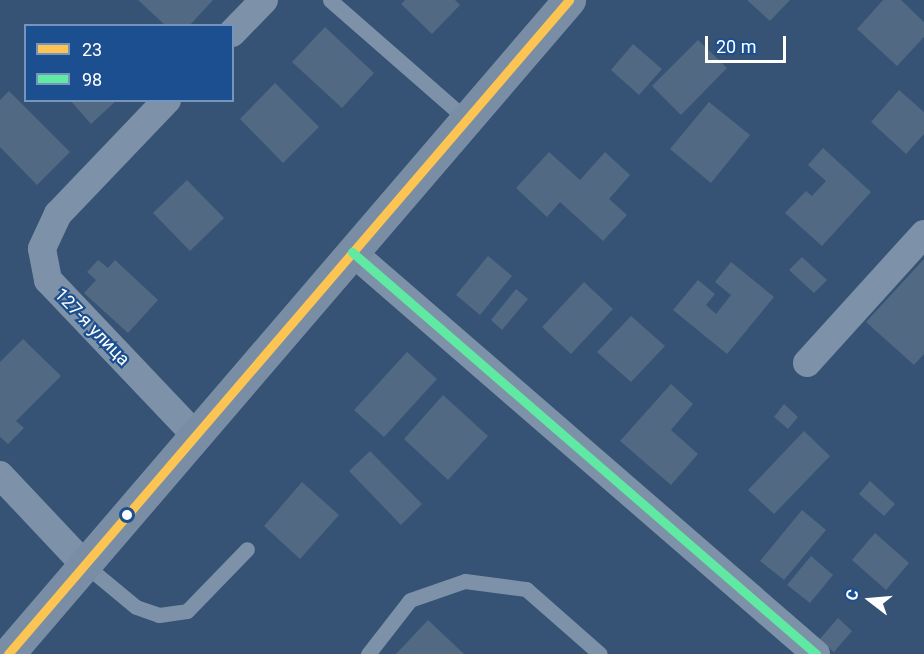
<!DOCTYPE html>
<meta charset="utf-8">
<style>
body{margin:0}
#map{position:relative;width:924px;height:654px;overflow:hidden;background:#365274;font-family:Roboto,sans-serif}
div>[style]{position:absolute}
.building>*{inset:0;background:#526984}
.lane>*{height:15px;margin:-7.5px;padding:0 7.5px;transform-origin:7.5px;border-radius:7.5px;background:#7d92a8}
.street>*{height:28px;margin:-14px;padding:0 14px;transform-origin:14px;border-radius:14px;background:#7d92a8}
.secondary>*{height:33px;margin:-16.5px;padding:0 16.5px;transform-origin:16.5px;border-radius:16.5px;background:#798da4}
.bus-1>*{height:9px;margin:-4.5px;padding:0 4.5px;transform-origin:4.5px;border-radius:4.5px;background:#fcc553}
.bus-2>*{height:9px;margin:-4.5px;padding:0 4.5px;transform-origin:4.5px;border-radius:4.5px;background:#60e9a3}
.dots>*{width:16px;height:16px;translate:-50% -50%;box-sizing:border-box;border:3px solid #1b4f8f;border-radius:50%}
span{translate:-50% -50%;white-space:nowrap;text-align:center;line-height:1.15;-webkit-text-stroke:4.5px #1b4f8f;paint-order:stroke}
.street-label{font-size:18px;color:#fff}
.legend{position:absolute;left:24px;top:24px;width:210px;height:78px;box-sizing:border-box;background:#1b4f8f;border:2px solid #7695bc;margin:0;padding:8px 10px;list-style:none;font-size:18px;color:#fff}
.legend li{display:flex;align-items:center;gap:12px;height:30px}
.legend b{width:30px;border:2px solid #7695bc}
.north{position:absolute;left:840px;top:570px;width:60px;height:60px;-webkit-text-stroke:4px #1b4f8f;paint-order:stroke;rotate:286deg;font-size:16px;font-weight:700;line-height:24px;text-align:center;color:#fff}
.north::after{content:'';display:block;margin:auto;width:21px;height:27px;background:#fff;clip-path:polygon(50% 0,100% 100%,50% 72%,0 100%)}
.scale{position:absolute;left:705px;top:36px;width:81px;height:27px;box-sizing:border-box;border:3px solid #fff;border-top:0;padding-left:8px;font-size:18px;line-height:21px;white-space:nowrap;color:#fff;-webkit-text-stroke:4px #1b4f8f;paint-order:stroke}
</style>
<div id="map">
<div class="building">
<i style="clip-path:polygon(138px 0,213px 0,189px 26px,166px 26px)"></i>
<i style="clip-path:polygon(405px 0,455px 0,460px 5px,432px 34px,401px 4px)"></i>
<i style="clip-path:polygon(747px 0,790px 0,770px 21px)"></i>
<i style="clip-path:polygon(883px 0,901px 0,924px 22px,924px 37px,897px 66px,857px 29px)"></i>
<i style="clip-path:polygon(325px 27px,374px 73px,342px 108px,292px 62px)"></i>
<i style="clip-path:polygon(698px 40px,727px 68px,681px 115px,652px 86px)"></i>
<i style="clip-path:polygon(633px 44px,662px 69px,639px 95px,611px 70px)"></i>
<i style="clip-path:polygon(275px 83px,319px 127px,283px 163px,240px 119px)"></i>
<i style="clip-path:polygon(899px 90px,924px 112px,924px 134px,906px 154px,871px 122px)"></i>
<i style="clip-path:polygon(9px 91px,70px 152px,37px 185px,0 147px,0 100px)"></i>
<i style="clip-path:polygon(70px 100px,117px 100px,91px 124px)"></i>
<i style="clip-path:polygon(709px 102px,750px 135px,711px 183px,670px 149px)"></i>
<i style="clip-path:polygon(823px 148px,871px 192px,822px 246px,785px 213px,806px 191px,812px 196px,826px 181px,808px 165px)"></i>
<i style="clip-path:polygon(549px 152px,580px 180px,605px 152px,630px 175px,609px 199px,627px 215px,603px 241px,560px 202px,547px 217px,516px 188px)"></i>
<i style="clip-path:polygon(187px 180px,224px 218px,190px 251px,153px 213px)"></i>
<i style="clip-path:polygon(488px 256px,512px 276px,480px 315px,456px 295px)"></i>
<i style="clip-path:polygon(802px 257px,827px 280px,814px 293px,789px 270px)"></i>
<i style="clip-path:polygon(924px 259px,924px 354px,914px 365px,866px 322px)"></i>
<i style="clip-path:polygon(98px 260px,108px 268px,115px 260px,158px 300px,128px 333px,84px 293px,96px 280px,87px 272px)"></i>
<i style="clip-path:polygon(731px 262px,774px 297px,727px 354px,673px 310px,698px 280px,715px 294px,706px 305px,716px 314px,731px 295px,715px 282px)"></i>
<i style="clip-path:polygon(584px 282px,613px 309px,571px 354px,542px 327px)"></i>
<i style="clip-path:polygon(516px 289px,528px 299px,502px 330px,491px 320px)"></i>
<i style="clip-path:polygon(631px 316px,665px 346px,631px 382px,597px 352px)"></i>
<i style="clip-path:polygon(23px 339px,61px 376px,16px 421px,24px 428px,8px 444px,0 437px,0 362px)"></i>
<i style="clip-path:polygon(407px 352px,437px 379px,384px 437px,354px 410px)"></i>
<i style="clip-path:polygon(671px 384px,693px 404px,671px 430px,698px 454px,671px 485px,620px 441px)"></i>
<i style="clip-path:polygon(443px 395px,488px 436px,448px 480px,404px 439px)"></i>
<i style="clip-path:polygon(784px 404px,798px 417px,788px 429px,774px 417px)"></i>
<i style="clip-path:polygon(804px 431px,830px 456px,774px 514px,748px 490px)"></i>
<i style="clip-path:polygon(370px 451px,422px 504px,401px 525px,349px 471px)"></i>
<i style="clip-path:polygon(870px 481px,895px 504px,884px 516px,859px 494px)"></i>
<i style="clip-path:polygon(302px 482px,339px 515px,300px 559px,264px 526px)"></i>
<i style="clip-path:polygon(802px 510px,826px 530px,784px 580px,760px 561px)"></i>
<i style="clip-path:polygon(875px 533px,909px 563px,886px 590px,852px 560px)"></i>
<i style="clip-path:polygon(811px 556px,833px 575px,810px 603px,787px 585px)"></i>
<i style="clip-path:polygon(838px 618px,852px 631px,834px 652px,819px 640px)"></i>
<i style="clip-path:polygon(428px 620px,464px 654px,396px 654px)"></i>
</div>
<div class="lane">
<i style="left:330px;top:0;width:181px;rotate:41.2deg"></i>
<i style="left:84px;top:564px;width:67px;rotate:39.6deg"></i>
<i style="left:136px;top:607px;width:24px;rotate:19deg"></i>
<i style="left:159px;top:615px;width:28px;rotate:-8deg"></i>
<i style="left:187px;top:611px;width:86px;rotate:-45.9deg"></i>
<i style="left:368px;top:654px;width:68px;rotate:-52.1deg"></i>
<i style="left:410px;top:600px;width:58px;rotate:-19.1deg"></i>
<i style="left:465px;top:581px;width:62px;rotate:7.5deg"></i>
<i style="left:526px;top:589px;width:98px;rotate:41.3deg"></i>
</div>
<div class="street">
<i style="left:232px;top:33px;width:46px;rotate:-45.9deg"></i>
<i style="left:167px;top:100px;width:158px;rotate:133.7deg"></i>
<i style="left:58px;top:214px;width:38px;rotate:115deg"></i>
<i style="left:42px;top:249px;width:32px;rotate:79deg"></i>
<i style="left:48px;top:280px;width:214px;rotate:46.5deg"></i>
<i style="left:352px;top:252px;width:614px;rotate:40.9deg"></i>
<i style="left:807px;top:363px;width:174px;rotate:-47.8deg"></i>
<i style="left:0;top:475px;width:122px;rotate:46.7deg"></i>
</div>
<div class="secondary">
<i style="left:8px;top:654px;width:862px;rotate:-49.38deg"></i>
</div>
<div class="bus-1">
<i style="left:8px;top:654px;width:862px;rotate:-49.38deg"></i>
</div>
<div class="bus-2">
<i style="left:352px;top:252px;width:614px;rotate:40.9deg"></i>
</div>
<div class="dots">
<i style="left:127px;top:515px;background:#fff"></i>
</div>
<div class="street-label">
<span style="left:92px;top:327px;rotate:46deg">127-я улица</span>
</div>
<ul class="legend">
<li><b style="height:8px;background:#fcc553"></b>23</li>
<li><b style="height:8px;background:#60e9a3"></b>98</li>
</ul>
<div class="north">С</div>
<div class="scale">20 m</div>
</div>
